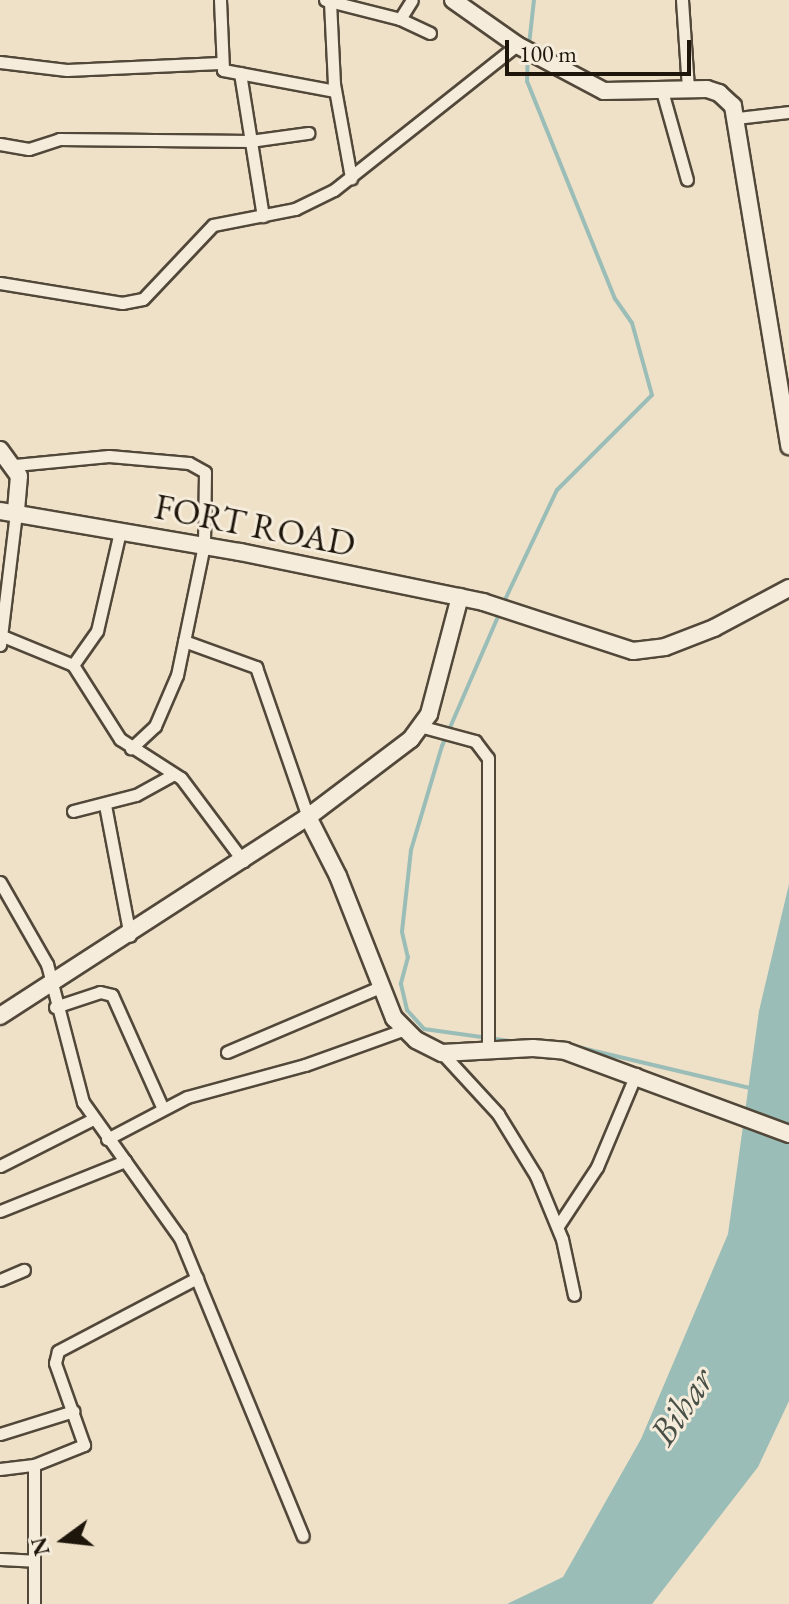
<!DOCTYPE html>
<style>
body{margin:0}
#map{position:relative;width:789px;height:1604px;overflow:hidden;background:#efe1c8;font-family:"EB Garamond",serif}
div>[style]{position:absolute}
.water>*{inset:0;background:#9abdb7}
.stream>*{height:4px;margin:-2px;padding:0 2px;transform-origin:2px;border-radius:2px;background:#9abdb7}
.roads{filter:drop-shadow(2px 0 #52483a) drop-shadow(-2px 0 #52483a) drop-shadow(0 2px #52483a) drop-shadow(0 -2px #52483a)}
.street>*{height:11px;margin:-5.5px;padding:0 5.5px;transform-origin:5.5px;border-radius:5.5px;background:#f5ecdb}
.secondary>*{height:16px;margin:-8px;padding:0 8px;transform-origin:8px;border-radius:8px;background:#f5ecdb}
span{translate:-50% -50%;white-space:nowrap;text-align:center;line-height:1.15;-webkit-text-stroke:6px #f5ecdb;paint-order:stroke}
.street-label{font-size:36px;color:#1e150b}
.water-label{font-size:38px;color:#495047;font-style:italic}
.north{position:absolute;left:24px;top:1500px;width:80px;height:80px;-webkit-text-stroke:6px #f5ecdb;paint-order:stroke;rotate:255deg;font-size:22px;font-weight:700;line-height:32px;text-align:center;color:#1e150b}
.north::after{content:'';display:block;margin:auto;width:28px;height:36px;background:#1e150b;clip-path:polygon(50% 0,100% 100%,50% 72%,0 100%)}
.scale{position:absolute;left:505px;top:40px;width:186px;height:36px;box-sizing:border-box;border:4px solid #1e150b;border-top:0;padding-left:10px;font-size:24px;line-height:28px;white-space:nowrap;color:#1e150b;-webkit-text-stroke:6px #f5ecdb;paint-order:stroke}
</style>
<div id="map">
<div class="water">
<i style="clip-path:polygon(789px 884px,789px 1401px,758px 1467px,652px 1604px,507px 1604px,563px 1577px,641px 1439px,728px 1234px,759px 1011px)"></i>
</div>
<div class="stream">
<i style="left:529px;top:45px;width:45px;rotate:-83.7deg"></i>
<i style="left:503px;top:604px;width:126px;rotate:-64.7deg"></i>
<i style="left:557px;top:490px;width:134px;rotate:-45deg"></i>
<i style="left:652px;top:395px;width:75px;rotate:-105.5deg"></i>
<i style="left:632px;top:323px;width:29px;rotate:-125deg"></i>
<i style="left:615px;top:299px;width:235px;rotate:-112deg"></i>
<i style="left:527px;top:81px;width:23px;rotate:-88deg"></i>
<i style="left:500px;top:612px;width:146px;rotate:113.4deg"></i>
<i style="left:442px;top:746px;width:109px;rotate:106.6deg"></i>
<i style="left:411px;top:850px;width:82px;rotate:96.3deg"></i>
<i style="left:402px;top:932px;width:26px;rotate:77deg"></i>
<i style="left:408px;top:957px;width:28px;rotate:105deg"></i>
<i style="left:401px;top:984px;width:27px;rotate:77deg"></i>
<i style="left:407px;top:1010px;width:25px;rotate:48deg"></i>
<i style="left:424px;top:1029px;width:93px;rotate:8deg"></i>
<i style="left:565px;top:1044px;width:190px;rotate:13.4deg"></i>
</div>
<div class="roads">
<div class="street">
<i style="left:220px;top:0;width:70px;rotate:87.5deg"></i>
<i style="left:223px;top:70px;width:114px;rotate:10.6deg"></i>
<i style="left:325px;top:0;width:77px;rotate:14.2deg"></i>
<i style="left:400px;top:19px;width:33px;rotate:25deg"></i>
<i style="left:682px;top:0;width:88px;rotate:86.1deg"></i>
<i style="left:330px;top:2px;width:82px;rotate:87.2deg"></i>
<i style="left:334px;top:84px;width:96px;rotate:79.7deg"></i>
<i style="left:400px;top:19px;width:22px;rotate:-58deg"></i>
<i style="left:0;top:62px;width:67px;rotate:6.8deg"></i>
<i style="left:67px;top:70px;width:153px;rotate:-2.6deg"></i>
<i style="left:240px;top:73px;width:145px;rotate:80.9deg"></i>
<i style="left:662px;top:91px;width:92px;rotate:74.3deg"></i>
<i style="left:737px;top:118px;width:52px;rotate:-6.6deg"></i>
<i style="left:0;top:144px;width:29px;rotate:10deg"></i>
<i style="left:29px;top:149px;width:32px;rotate:-18deg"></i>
<i style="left:59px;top:139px;width:191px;rotate:0.6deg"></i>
<i style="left:250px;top:141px;width:59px;rotate:-7.9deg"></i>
<i style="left:0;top:283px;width:124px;rotate:9.3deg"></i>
<i style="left:122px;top:303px;width:21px;rotate:-11deg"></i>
<i style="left:143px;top:299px;width:102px;rotate:-46.6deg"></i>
<i style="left:213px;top:225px;width:84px;rotate:-11deg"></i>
<i style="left:295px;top:209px;width:43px;rotate:-26deg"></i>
<i style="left:334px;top:190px;width:233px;rotate:-38.4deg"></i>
<i style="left:15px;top:465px;width:94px;rotate:-5.5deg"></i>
<i style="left:109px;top:456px;width:80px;rotate:5deg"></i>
<i style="left:189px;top:463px;width:18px;rotate:29deg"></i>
<i style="left:205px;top:472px;width:73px;rotate:90.8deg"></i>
<i style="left:204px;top:545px;width:133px;rotate:101.7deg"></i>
<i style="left:177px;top:675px;width:56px;rotate:113.3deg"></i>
<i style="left:155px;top:726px;width:33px;rotate:137deg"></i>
<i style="left:0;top:635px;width:79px;rotate:22.3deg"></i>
<i style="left:73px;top:665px;width:88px;rotate:57.6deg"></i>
<i style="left:120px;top:739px;width:72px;rotate:32.6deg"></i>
<i style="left:181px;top:778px;width:104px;rotate:53.2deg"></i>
<i style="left:184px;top:641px;width:77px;rotate:19.9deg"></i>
<i style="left:256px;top:667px;width:159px;rotate:70.9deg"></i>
<i style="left:0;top:645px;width:133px;rotate:-83.1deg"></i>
<i style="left:73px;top:665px;width:42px;rotate:-54.8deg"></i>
<i style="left:97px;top:631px;width:103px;rotate:-77deg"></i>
<i style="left:423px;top:727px;width:54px;rotate:15.1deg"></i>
<i style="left:475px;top:741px;width:21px;rotate:53deg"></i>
<i style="left:488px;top:758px;width:292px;rotate:90deg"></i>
<i style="left:105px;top:805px;width:133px;rotate:79.2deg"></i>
<i style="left:73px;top:811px;width:65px;rotate:-14.3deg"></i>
<i style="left:136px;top:795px;width:43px;rotate:-28.9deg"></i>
<i style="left:0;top:882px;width:95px;rotate:60.2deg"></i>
<i style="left:47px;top:964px;width:143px;rotate:75.4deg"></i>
<i style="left:83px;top:1102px;width:167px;rotate:54.5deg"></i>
<i style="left:180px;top:1238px;width:322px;rotate:67.6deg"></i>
<i style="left:55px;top:1007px;width:47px;rotate:-18.4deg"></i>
<i style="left:100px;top:992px;width:12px;rotate:14deg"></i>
<i style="left:112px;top:995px;width:123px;rotate:65.9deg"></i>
<i style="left:227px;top:1052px;width:166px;rotate:-23deg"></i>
<i style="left:442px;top:1053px;width:83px;rotate:47.4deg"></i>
<i style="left:498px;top:1114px;width:73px;rotate:58.5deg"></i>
<i style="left:536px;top:1176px;width:68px;rotate:67.6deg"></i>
<i style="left:562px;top:1239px;width:57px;rotate:77.9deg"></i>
<i style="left:107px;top:1139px;width:90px;rotate:-27.7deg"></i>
<i style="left:187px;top:1097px;width:122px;rotate:-15.2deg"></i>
<i style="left:305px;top:1065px;width:104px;rotate:-19.7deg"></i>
<i style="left:0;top:1166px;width:104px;rotate:-26.8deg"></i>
<i style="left:0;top:1211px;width:135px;rotate:-21.8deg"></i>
<i style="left:558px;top:1226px;width:71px;rotate:-56.5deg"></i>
<i style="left:597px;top:1167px;width:101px;rotate:-67.2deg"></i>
<i style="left:0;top:1280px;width:26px;rotate:-23deg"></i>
<i style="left:0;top:1434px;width:77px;rotate:-17.3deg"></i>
<i style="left:0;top:1469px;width:34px;rotate:-7deg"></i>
<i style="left:34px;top:1465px;width:54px;rotate:-21.8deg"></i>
<i style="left:84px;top:1445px;width:87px;rotate:-109.5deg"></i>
<i style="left:55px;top:1363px;width:12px;rotate:-76deg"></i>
<i style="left:58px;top:1351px;width:157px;rotate:-27.7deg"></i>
<i style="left:0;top:1559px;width:34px;rotate:3deg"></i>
<i style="left:34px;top:1604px;width:139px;rotate:-90deg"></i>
</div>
<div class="secondary">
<i style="left:453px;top:0;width:78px;rotate:35.1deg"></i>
<i style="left:517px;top:45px;width:98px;rotate:27.9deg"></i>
<i style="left:604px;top:91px;width:103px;rotate:-1.1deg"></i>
<i style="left:707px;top:89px;width:13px;rotate:18deg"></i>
<i style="left:719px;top:93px;width:19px;rotate:43deg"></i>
<i style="left:733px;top:106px;width:345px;rotate:80.6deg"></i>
<i style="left:0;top:450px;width:32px;rotate:54deg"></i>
<i style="left:19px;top:476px;width:37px;rotate:95deg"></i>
<i style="left:0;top:511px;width:243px;rotate:9.7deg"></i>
<i style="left:240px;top:552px;width:248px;rotate:11.6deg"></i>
<i style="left:483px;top:602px;width:158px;rotate:18.1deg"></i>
<i style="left:633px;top:651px;width:32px;rotate:-7deg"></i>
<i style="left:665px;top:647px;width:53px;rotate:-21.2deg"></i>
<i style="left:714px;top:628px;width:85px;rotate:-28.1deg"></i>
<i style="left:308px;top:817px;width:66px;rotate:63deg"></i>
<i style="left:338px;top:876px;width:153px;rotate:68.5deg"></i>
<i style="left:394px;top:1018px;width:31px;rotate:45deg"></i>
<i style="left:416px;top:1040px;width:29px;rotate:27deg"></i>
<i style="left:442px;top:1053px;width:91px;rotate:-3.1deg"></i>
<i style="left:533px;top:1048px;width:32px;rotate:5deg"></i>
<i style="left:565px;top:1051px;width:239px;rotate:20.3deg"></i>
<i style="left:0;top:1016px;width:367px;rotate:-32.9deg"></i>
<i style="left:308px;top:817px;width:129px;rotate:-37.1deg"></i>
<i style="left:411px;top:739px;width:31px;rotate:-54deg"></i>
<i style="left:429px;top:714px;width:121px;rotate:-75.2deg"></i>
</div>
</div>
<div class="street-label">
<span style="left:255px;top:525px;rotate:11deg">FORT ROAD</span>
</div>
<div class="water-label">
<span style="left:681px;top:1406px;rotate:-56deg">Bihar</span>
</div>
<div class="north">N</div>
<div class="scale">100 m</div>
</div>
